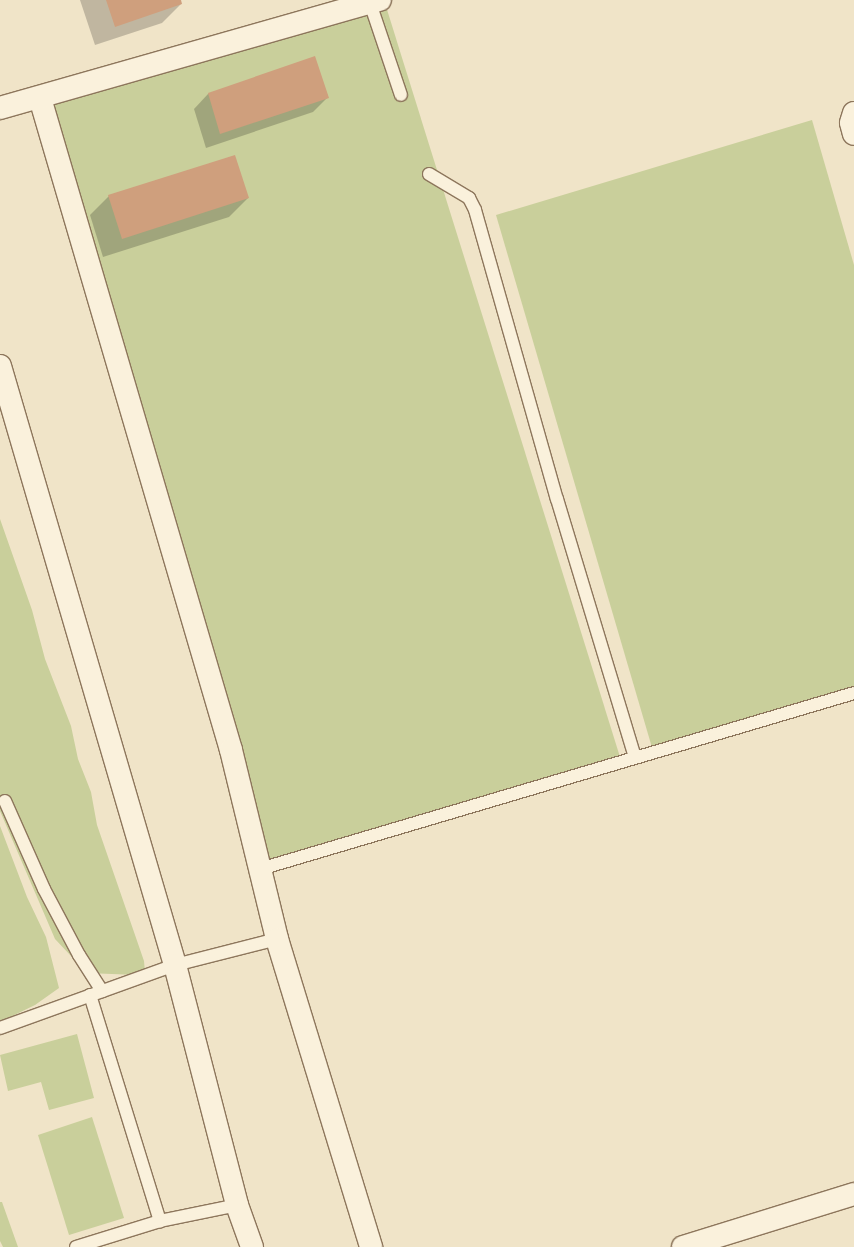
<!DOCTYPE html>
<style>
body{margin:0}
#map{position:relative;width:854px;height:1247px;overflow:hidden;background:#f0e4c8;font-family:Bitter,serif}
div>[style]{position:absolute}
.green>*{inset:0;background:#c9cf9b}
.shadow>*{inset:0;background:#0003}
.building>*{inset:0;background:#cf9f7d}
.roads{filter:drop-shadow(1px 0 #8d765c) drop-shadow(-1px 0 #8d765c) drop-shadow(0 1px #8d765c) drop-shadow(0 -1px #8d765c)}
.lane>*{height:12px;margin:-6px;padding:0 6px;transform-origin:6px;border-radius:6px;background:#faf1dc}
.street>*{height:22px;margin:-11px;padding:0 11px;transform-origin:11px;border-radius:11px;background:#faf1dc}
span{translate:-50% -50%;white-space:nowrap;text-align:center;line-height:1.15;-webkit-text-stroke:3px #f7eed8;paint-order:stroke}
</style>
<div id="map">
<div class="green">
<i style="clip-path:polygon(384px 0,620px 757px,270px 868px,34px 110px)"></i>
<i style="clip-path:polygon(812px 120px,854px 265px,854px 690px,653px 751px,496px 215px)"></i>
<i style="clip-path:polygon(0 519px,32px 610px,45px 659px,71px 726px,78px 759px,91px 792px,97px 825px,144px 961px,145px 972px,137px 975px,87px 973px,55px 939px,0 811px)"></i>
<i style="clip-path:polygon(0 826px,27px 897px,46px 937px,59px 988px,35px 1005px,0 1022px)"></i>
<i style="clip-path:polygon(77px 1034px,94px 1098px,49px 1110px,41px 1082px,8px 1091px,0 1055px)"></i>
<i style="clip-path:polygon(92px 1117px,124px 1218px,69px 1235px,38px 1135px)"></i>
<i style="clip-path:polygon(0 1202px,2px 1202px,18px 1247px,3px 1247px,0 1241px)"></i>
</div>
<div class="shadow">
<i style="clip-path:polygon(80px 0,180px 0,181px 4px,162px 23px,95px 45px)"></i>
<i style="clip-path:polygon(314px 58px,328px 97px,313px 112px,206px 148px,194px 109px,208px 94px)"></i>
<i style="clip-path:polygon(109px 196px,248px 198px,229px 217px,103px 257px,90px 215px)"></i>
</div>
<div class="building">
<i style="clip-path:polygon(106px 0,181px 0,182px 4px,115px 27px)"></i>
<i style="clip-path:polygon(315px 56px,329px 98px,220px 134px,208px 93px)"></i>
<i style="clip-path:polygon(235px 155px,249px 198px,122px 239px,108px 195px)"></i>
</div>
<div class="roads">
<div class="lane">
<i style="left:369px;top:0;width:100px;rotate:71.4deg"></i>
<i style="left:429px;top:174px;width:47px;rotate:31deg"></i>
<i style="left:469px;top:198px;width:13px;rotate:63deg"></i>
<i style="left:475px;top:210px;width:300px;rotate:74.2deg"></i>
<i style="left:557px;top:499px;width:270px;rotate:73.2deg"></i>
<i style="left:5px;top:801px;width:96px;rotate:66.1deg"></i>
<i style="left:44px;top:889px;width:75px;rotate:62.1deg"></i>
<i style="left:79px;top:955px;width:43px;rotate:57.4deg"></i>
<i style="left:260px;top:869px;width:620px;rotate:-16.5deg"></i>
<i style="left:90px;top:995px;width:237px;rotate:72.8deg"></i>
<i style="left:0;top:1028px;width:186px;rotate:-19.8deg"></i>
<i style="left:175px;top:965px;width:105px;rotate:-14.3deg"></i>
<i style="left:76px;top:1247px;width:88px;rotate:-17.2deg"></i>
<i style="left:160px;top:1221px;width:79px;rotate:-11.7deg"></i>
</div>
<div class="street">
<i style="left:40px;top:98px;width:679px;rotate:73.67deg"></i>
<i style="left:231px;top:750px;width:195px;rotate:76.3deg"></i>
<i style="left:277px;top:939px;width:322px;rotate:73deg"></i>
<i style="left:0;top:108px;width:395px;rotate:-15.9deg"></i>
<i style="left:854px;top:113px;width:10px;rotate:107deg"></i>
<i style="left:851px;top:123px;width:11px;rotate:75deg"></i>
<i style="left:0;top:366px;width:624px;rotate:73.71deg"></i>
<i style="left:175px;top:965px;width:248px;rotate:75.5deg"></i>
<i style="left:237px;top:1205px;width:45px;rotate:70.3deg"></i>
<i style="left:683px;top:1247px;width:179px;rotate:-17.2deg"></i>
</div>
</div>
</div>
